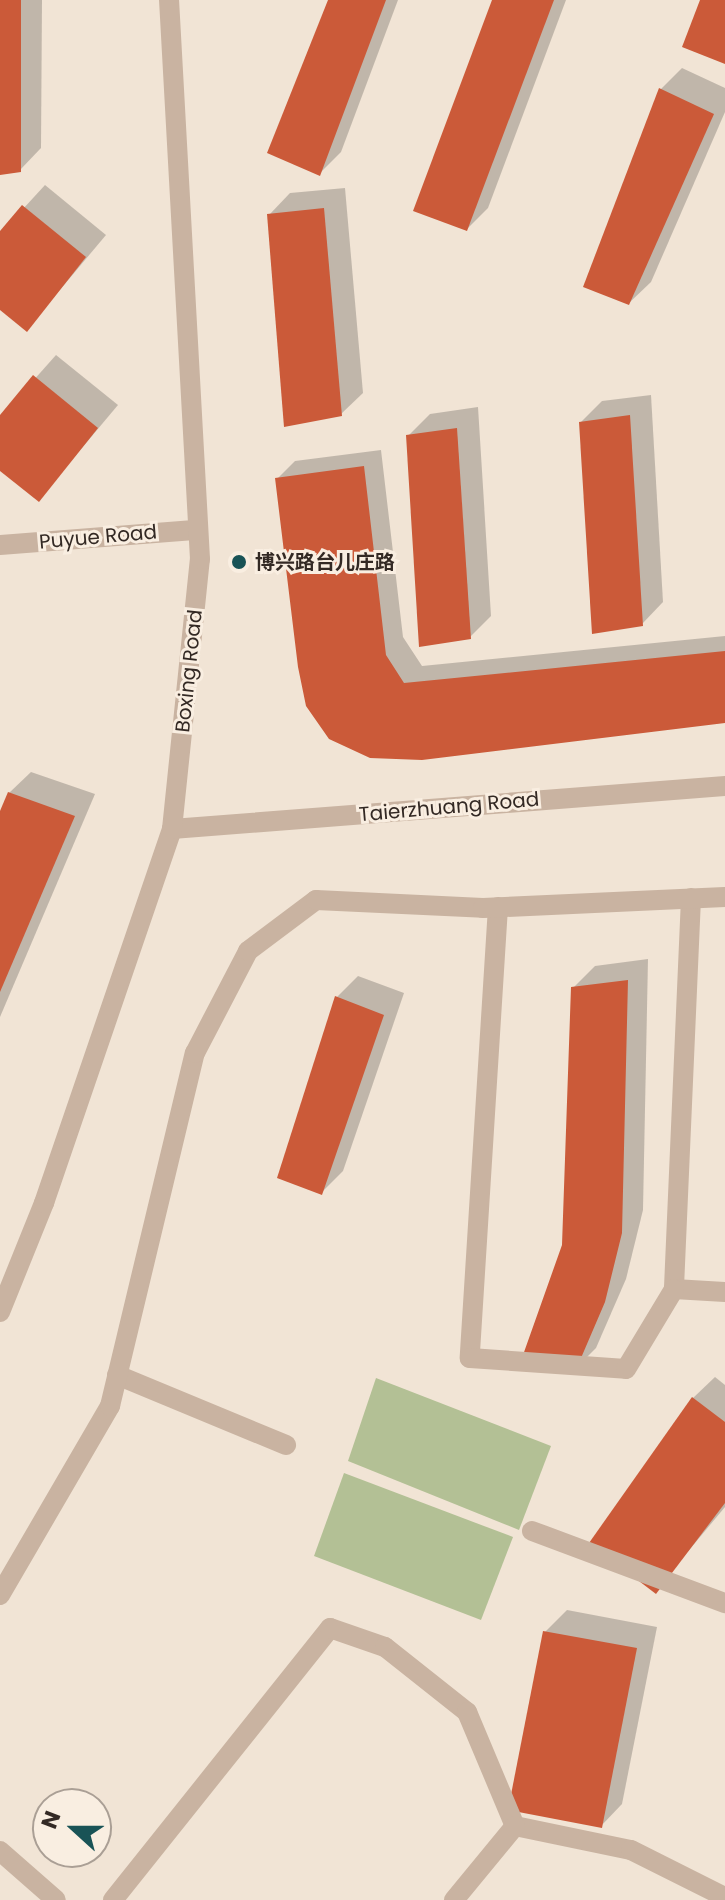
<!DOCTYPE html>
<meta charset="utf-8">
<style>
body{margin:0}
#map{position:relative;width:725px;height:1900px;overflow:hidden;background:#f1e4d5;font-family:Poppins,"Noto Sans SC",sans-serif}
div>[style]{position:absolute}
.green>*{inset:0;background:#b3c095}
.shadow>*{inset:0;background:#0003}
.building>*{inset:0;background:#cb5a39}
.minor>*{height:20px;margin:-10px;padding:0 10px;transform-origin:10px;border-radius:10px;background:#c9b3a1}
.dots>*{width:22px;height:22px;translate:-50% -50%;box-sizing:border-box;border:4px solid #f9eee1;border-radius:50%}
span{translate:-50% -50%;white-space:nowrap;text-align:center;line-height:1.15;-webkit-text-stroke:6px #f9eee1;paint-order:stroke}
.street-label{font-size:20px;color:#332924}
.poi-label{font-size:20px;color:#332924;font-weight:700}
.left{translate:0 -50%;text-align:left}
.north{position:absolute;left:32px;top:1788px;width:80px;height:80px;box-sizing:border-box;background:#f9eee1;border:2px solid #aa9f95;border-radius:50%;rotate:291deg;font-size:22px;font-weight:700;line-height:32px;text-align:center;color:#332924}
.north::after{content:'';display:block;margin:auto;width:28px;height:36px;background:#195356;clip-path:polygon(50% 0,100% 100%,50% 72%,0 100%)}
</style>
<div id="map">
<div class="green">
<i style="clip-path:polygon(376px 1378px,551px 1446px,519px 1530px,348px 1461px)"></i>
<i style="clip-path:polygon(344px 1473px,513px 1537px,481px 1620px,314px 1556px)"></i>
</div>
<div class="shadow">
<i style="clip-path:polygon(0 0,42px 0,41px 148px,20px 170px,0 173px)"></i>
<i style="clip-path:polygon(330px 0,398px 0,341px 152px,320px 173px)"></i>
<i style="clip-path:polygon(494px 0,566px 0,488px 208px,467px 229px)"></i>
<i style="clip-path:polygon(682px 68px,725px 88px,725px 112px,651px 282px,629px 303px,661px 89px)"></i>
<i style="clip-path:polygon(45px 185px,106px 235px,27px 329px,0 307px,0 234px)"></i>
<i style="clip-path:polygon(345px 188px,363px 393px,341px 414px,269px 215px,290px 193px)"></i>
<i style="clip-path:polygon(56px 355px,118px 405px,39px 499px,0 468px,0 418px)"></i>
<i style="clip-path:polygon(651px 395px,663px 602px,642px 624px,581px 422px,602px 401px)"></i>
<i style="clip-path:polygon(478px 407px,491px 616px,470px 637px,408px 436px,430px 414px)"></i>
<i style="clip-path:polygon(381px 450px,403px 637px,422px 666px,725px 636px,725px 721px,421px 758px,277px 479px,295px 461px)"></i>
<i style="clip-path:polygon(31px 772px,95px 794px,0 1017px,0 816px,9px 793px)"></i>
<i style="clip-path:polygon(648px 959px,643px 1210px,626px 1279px,596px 1348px,574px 1370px,564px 1245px,573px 988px,595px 966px)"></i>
<i style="clip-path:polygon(358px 976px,404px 993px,343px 1171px,321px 1193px,337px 997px)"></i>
<i style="clip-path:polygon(715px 1377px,725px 1385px,725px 1507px,655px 1591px,693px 1398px)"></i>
<i style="clip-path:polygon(567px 1610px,657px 1627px,622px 1804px,601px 1826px,545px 1632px)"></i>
</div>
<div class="building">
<i style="clip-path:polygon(0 0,21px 0,21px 172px,0 175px)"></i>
<i style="clip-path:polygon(328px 0,386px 0,320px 176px,267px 153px)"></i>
<i style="clip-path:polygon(492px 0,554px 0,467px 231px,413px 211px)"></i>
<i style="clip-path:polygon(700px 0,725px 0,725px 64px,682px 47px)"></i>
<i style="clip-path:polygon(659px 88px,714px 114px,629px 305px,583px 287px)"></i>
<i style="clip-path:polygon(22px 205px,86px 257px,27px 332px,0 310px,0 231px)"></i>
<i style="clip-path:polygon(324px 208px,342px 416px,284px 427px,267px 214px)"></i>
<i style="clip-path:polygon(33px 375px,98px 428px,39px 502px,0 471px,0 415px)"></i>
<i style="clip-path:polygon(630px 415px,643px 626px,592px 634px,579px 422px)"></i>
<i style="clip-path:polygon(457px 428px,471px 639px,419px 647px,406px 435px)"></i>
<i style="clip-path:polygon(364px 466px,386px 655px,404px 683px,725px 651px,725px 723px,422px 760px,370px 758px,329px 739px,306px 706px,298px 667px,275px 478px)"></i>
<i style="clip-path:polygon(8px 792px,75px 816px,0 992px,0 811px)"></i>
<i style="clip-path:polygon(628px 980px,622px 1233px,605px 1302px,575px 1372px,523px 1355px,562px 1245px,571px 987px)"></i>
<i style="clip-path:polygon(335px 996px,384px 1015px,322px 1195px,277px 1178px)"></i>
<i style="clip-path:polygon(692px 1397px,725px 1422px,725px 1503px,656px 1594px,589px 1543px)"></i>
<i style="clip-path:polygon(543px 1631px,637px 1648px,602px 1828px,508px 1810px)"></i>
</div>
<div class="minor">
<i style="left:0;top:545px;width:198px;rotate:-4.4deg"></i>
<i style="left:172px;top:829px;width:555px;rotate:-4.45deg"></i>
<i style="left:691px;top:898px;width:391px;rotate:92.5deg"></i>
<i style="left:674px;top:1289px;width:51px;rotate:3.4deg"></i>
<i style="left:498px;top:907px;width:452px;rotate:93.6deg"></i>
<i style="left:470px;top:1358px;width:156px;rotate:4deg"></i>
<i style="left:626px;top:1369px;width:93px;rotate:-59deg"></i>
<i style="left:0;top:1312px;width:118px;rotate:-68deg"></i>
<i style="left:44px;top:1203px;width:395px;rotate:-71.1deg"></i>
<i style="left:172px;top:829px;width:271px;rotate:-84.1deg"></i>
<i style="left:200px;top:559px;width:560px;rotate:-93.17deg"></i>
<i style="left:117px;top:1375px;width:183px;rotate:22.5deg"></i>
<i style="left:532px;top:1531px;width:206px;rotate:20.5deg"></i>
<i style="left:0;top:1595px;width:219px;rotate:-59.8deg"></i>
<i style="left:110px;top:1406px;width:363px;rotate:-76.5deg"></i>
<i style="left:195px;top:1053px;width:115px;rotate:-62.5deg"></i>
<i style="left:248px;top:951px;width:85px;rotate:-36.9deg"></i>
<i style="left:316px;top:900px;width:167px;rotate:2.7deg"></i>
<i style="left:483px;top:908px;width:242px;rotate:-2.6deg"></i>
<i style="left:0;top:1851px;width:74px;rotate:41.2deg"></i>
<i style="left:113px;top:1900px;width:348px;rotate:-51.4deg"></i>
<i style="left:330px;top:1628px;width:58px;rotate:19.1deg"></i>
<i style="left:385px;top:1647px;width:105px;rotate:38.4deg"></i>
<i style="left:467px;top:1712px;width:124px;rotate:67.2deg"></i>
<i style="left:515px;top:1826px;width:118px;rotate:11.7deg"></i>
<i style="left:631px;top:1850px;width:105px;rotate:26.6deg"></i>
<i style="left:454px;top:1900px;width:96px;rotate:-50.5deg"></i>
</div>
<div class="dots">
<i style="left:239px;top:562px;background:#195356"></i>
</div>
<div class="street-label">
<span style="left:98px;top:537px;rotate:-5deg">Puyue Road</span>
<span style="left:189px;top:671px;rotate:-84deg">Boxing Road</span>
<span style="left:449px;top:807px;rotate:-5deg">Taierzhuang Road</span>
</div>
<div class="poi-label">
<span class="left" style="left:255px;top:562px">博兴路台儿庄路</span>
</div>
<div class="north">N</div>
</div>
